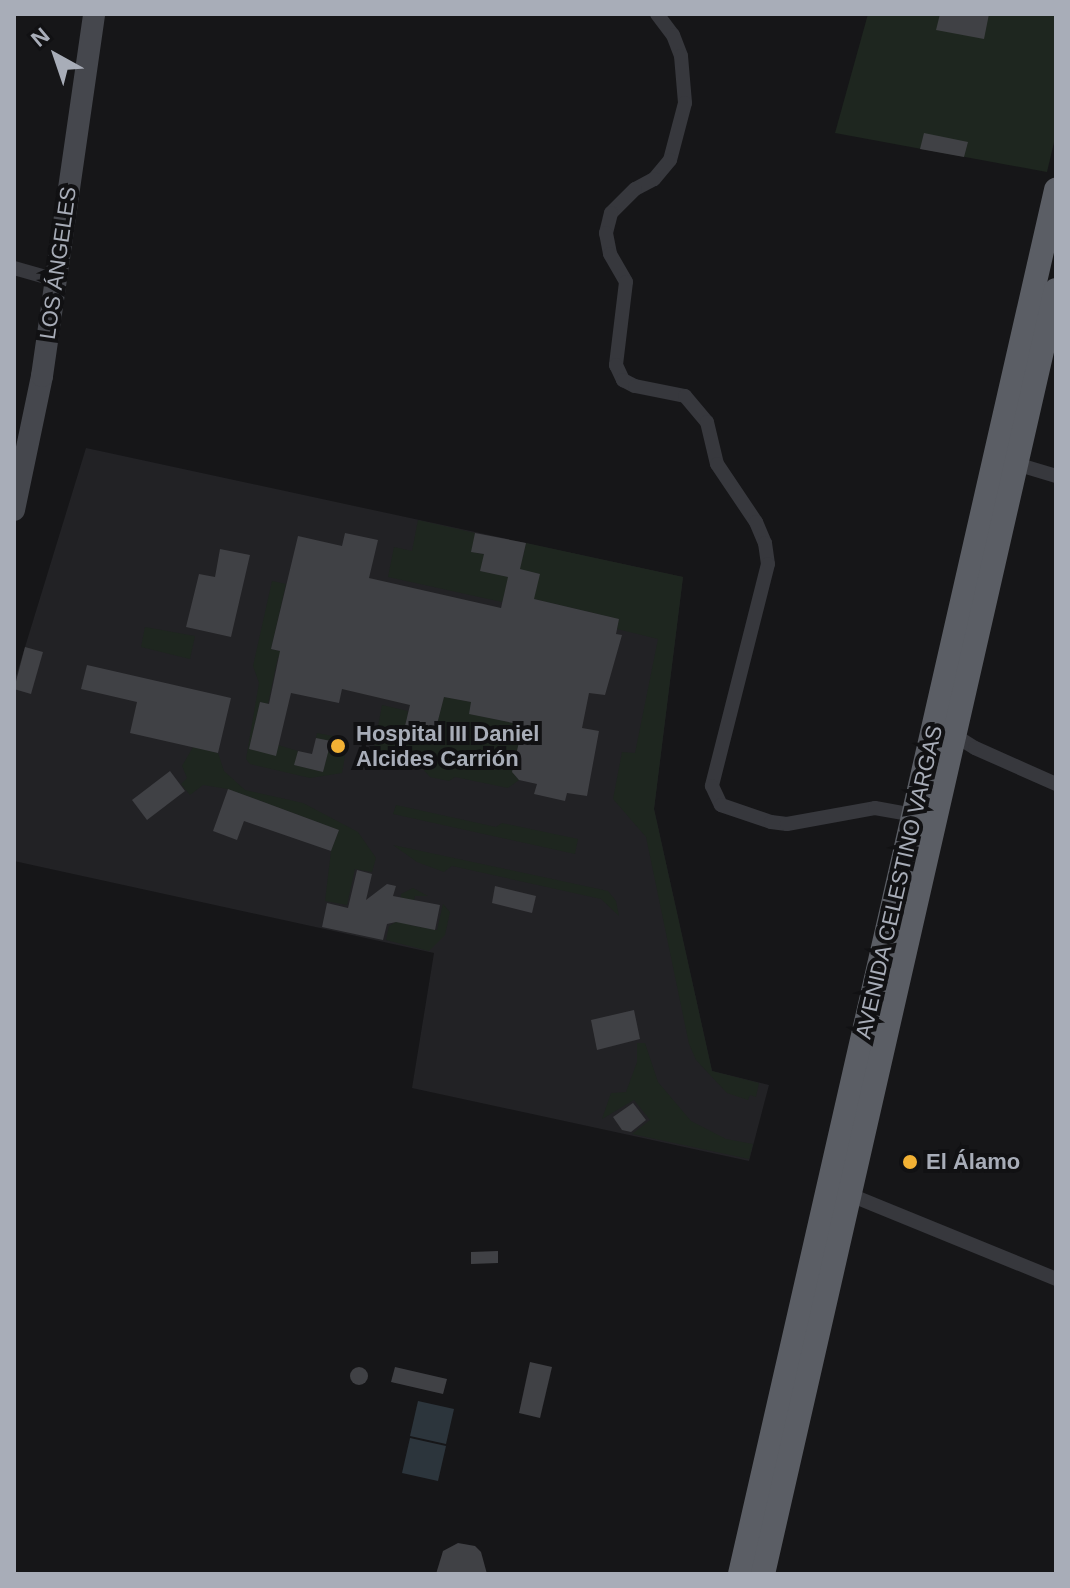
<!DOCTYPE html>
<meta charset="utf-8">
<style>
body{margin:0}
#map{position:relative;width:1070px;height:1588px;overflow:hidden;background:#161618;font-family:Helvetica,sans-serif}
div>[style]{position:absolute}
.built>*{inset:0;background:#222225}
.green>*{inset:0;background:#1e261f}
.water>*{inset:0;background:#2c353c}
.building>*{inset:0;background:#404145}
.round{border-radius:50%}
.minor>*{height:14px;margin:-7px;padding:0 7px;transform-origin:7px;border-radius:7px;background:#37383d}
.secondary>*{height:22px;margin:-11px;padding:0 11px;transform-origin:11px;border-radius:11px;background:#45474d}
.trunk>*{height:24px;margin:-12px;padding:0 12px;transform-origin:12px;border-radius:12px;background:#5b5e65}
.dots>*{width:22px;height:22px;translate:-50% -50%;box-sizing:border-box;border:4px solid #111113;border-radius:50%}
span{translate:-50% -50%;white-space:nowrap;text-align:center;line-height:1.15;-webkit-text-stroke:8px #111113;paint-order:stroke}
.street-label{font-size:22px;color:#a8adb8}
.poi-label{font-size:22px;color:#a8adb8;font-weight:700}
.left{translate:0 -50%;text-align:left}
.frame{position:absolute;inset:0;border:16px solid #a8adb8;pointer-events:none}
.north{position:absolute;left:16px;top:16px;width:80px;height:80px;-webkit-text-stroke:6px #111113;paint-order:stroke;rotate:320deg;font-size:22px;font-weight:700;line-height:32px;text-align:center;color:#a8adb8}
.north::after{content:'';display:block;margin:auto;width:28px;height:36px;background:#a8adb8;clip-path:polygon(50% 0,100% 100%,50% 72%,0 100%)}
</style>
<div id="map">
<div class="built">
<i style="clip-path:polygon(86px 448px,683px 577px,654px 809px,712px 1071px,769px 1085px,749px 1161px,412px 1088px,434px 953px,14px 861px,14px 683px)"></i>
</div>
<div class="green">
<i style="clip-path:polygon(868px 14px,1056px 14px,1056px 134px,1047px 172px,835px 133px)"></i>
<i style="clip-path:polygon(evenodd,418px 520px,475px 533px,472px 552px,501px 558px,502px 553px,523px 558px,526px 543px,683px 577px,654px 809px,712px 1071px,759px 1083px,756px 1097px,750px 1095px,748px 1100px,727px 1093px,696px 1060px,689px 1044px,646px 837px,613px 799px,622px 752px,635px 753px,658px 639px,617px 629px,619px 619px,505px 592px,502px 602px,388px 577px,394px 547px,412px 551px,418px 520px,483px 561px,539px 574px,537px 583px,481px 571px,483px 561px)"></i>
<i style="clip-path:polygon(272px 581px,286px 584px,271px 649px,319px 660px,318px 667px,278px 657px,268px 704px,260px 702px,249px 749px,276px 755px,278px 745px,298px 751px,295px 765px,323px 772px,330px 742px,316px 738px,317px 733px,338px 737px,345px 756px,342px 773px,310px 778px,250px 764px,246px 759px,259px 683px,253px 666px)"></i>
<i style="clip-path:polygon(145px 627px,195px 636px,190px 659px,141px 647px)"></i>
<i style="clip-path:polygon(444px 697px,471px 702px,470px 714px,523px 725px,512px 772px,519px 780px,508px 788px,455px 777px,449px 781px,430px 777px,422px 768px,372px 759px,382px 705px,408px 711px,406px 725px,435px 732px)"></i>
<i style="clip-path:polygon(193px 747px,218px 753px,224px 771px,245px 790px,303px 803px,358px 832px,376px 858px,372px 872px,355px 869px,347px 905px,325px 901px,331px 851px,339px 830px,228px 789px,203px 785px,190px 795px,181px 784px,187px 778px,182px 766px)"></i>
<i style="clip-path:polygon(396px 805px,496px 827px,502px 823px,578px 839px,575px 854px,393px 814px)"></i>
<i style="clip-path:polygon(393px 845px,608px 891px,616px 901px,619px 916px,601px 899px,452px 866px,444px 872px,417px 862px)"></i>
<i style="clip-path:polygon(413px 888px,428px 896px,415px 896px,409px 925px,437px 930px,443px 904px,450px 912px,445px 935px,429px 951px,386px 940px,389px 926px,398px 921px,401px 894px)"></i>
<i style="clip-path:polygon(637px 1043px,645px 1043px,658px 1082px,691px 1121px,726px 1139px,753px 1144px,749px 1159px,632px 1134px,650px 1120px,634px 1100px,602px 1119px,611px 1093px,626px 1092px,637px 1062px)"></i>
</div>
<div class="water">
<i style="clip-path:polygon(418px 1401px,454px 1409px,446px 1444px,410px 1436px)"></i>
<i style="clip-path:polygon(410px 1438px,446px 1446px,438px 1481px,402px 1473px)"></i>
</div>
<div class="building">
<i style="clip-path:polygon(940px 14px,989px 14px,984px 39px,936px 30px)"></i>
<i style="clip-path:polygon(924px 133px,968px 142px,964px 157px,920px 149px)"></i>
<i style="clip-path:polygon(345px 533px,378px 540px,369px 578px,501px 608px,508px 577px,480px 571px,484px 554px,471px 552px,475px 533px,526px 543px,520px 569px,540px 574px,534px 599px,619px 619px,616px 634px,622px 635px,605px 695px,589px 693px,582px 728px,599px 731px,587px 796px,567px 793px,565px 801px,534px 794px,537px 784px,519px 780px,512px 772px,523px 725px,469px 714px,471px 702px,444px 697px,435px 732px,405px 726px,410px 705px,342px 689px,339px 703px,291px 693px,276px 756px,249px 749px,260px 702px,269px 704px,280px 651px,271px 649px,298px 536px,342px 546px)"></i>
<i style="clip-path:polygon(220px 549px,250px 555px,231px 637px,186px 627px,199px 574px,215px 577px)"></i>
<i style="clip-path:polygon(25px 647px,43px 652px,31px 694px,14px 689px)"></i>
<i style="clip-path:polygon(87px 665px,231px 698px,218px 753px,130px 733px,137px 702px,81px 689px)"></i>
<i style="clip-path:polygon(316px 738px,331px 741px,323px 772px,294px 765px,298px 751px,312px 754px)"></i>
<i style="clip-path:polygon(170px 771px,185px 791px,147px 820px,132px 800px)"></i>
<i style="clip-path:polygon(228px 789px,339px 830px,331px 851px,244px 821px,237px 840px,213px 831px)"></i>
<i style="clip-path:polygon(357px 870px,372px 874px,366px 900px,387px 884px,396px 886px,393px 896px,440px 905px,435px 930px,396px 922px,387px 924px,383px 940px,322px 927px,327px 903px,348px 908px)"></i>
<i style="clip-path:polygon(495px 886px,536px 896px,532px 913px,492px 903px)"></i>
<i style="clip-path:polygon(634px 1010px,640px 1039px,597px 1050px,591px 1020px)"></i>
<i style="clip-path:polygon(633px 1103px,646px 1120px,631px 1132px,622px 1130px,613px 1117px)"></i>
<i style="clip-path:polygon(498px 1251px,498px 1263px,471px 1264px,471px 1252px)"></i>
<i style="clip-path:polygon(530px 1362px,552px 1367px,540px 1418px,519px 1413px)"></i>
<i class="round" style="left:350px;top:1367px;width:18px;height:18px"></i>
<i style="clip-path:polygon(395px 1367px,447px 1379px,443px 1394px,391px 1382px)"></i>
<i style="clip-path:polygon(458px 1543px,475px 1546px,481px 1552px,487px 1574px,436px 1574px,443px 1551px)"></i>
</div>
<div class="minor">
<i style="left:657px;top:14px;width:26px;rotate:53deg"></i>
<i style="left:673px;top:35px;width:22px;rotate:69deg"></i>
<i style="left:681px;top:56px;width:47px;rotate:85.1deg"></i>
<i style="left:685px;top:103px;width:59px;rotate:104.7deg"></i>
<i style="left:670px;top:160px;width:25px;rotate:130deg"></i>
<i style="left:654px;top:179px;width:21px;rotate:152deg"></i>
<i style="left:635px;top:189px;width:34px;rotate:135deg"></i>
<i style="left:611px;top:213px;width:21px;rotate:104deg"></i>
<i style="left:606px;top:233px;width:21px;rotate:79deg"></i>
<i style="left:610px;top:254px;width:32px;rotate:60deg"></i>
<i style="left:626px;top:282px;width:84px;rotate:96.9deg"></i>
<i style="left:616px;top:365px;width:17px;rotate:65deg"></i>
<i style="left:623px;top:380px;width:13px;rotate:27deg"></i>
<i style="left:635px;top:386px;width:51px;rotate:11.3deg"></i>
<i style="left:685px;top:396px;width:34px;rotate:50deg"></i>
<i style="left:707px;top:422px;width:43px;rotate:76.6deg"></i>
<i style="left:717px;top:464px;width:70px;rotate:56.1deg"></i>
<i style="left:756px;top:522px;width:23px;rotate:67deg"></i>
<i style="left:765px;top:543px;width:21px;rotate:82deg"></i>
<i style="left:768px;top:564px;width:229px;rotate:104.2deg"></i>
<i style="left:712px;top:786px;width:21px;rotate:65deg"></i>
<i style="left:721px;top:805px;width:53px;rotate:18.8deg"></i>
<i style="left:771px;top:822px;width:16px;rotate:7deg"></i>
<i style="left:787px;top:824px;width:89px;rotate:-10.3deg"></i>
<i style="left:875px;top:808px;width:39px;rotate:10deg"></i>
<i style="left:14px;top:268px;width:44px;rotate:15.9deg"></i>
<i style="left:1016px;top:464px;width:42px;rotate:16.7deg"></i>
<i style="left:951px;top:733px;width:28px;rotate:32deg"></i>
<i style="left:975px;top:748px;width:89px;rotate:24deg"></i>
<i style="left:848px;top:1194px;width:225px;rotate:22.2deg"></i>
</div>
<div class="secondary">
<i style="left:14px;top:510px;width:137px;rotate:-78.2deg"></i>
<i style="left:42px;top:376px;width:366px;rotate:-81.8deg"></i>
</div>
<div class="trunk">
<i style="left:740px;top:1574px;width:1420px;rotate:-77.14deg"></i>
<i style="left:763px;top:1574px;width:1317px;rotate:-77.15deg"></i>
</div>
<div class="dots">
<i style="left:338px;top:746px;background:#f2b134"></i>
<i style="left:910px;top:1162px;background:#f2b134"></i>
</div>
<div class="street-label">
<span style="left:58px;top:263px;rotate:-82deg">LOS ÁNGELES</span>
<span style="left:899px;top:882px;rotate:-77deg">AVENIDA CELESTINO VARGAS</span>
</div>
<div class="poi-label">
<span class="left" style="left:356px;top:746px">Hospital III Daniel<br>Alcides Carrión</span>
<span class="left" style="left:926px;top:1162px">El Álamo</span>
</div>
<div class="frame"></div>
<div class="north">N</div>
</div>
